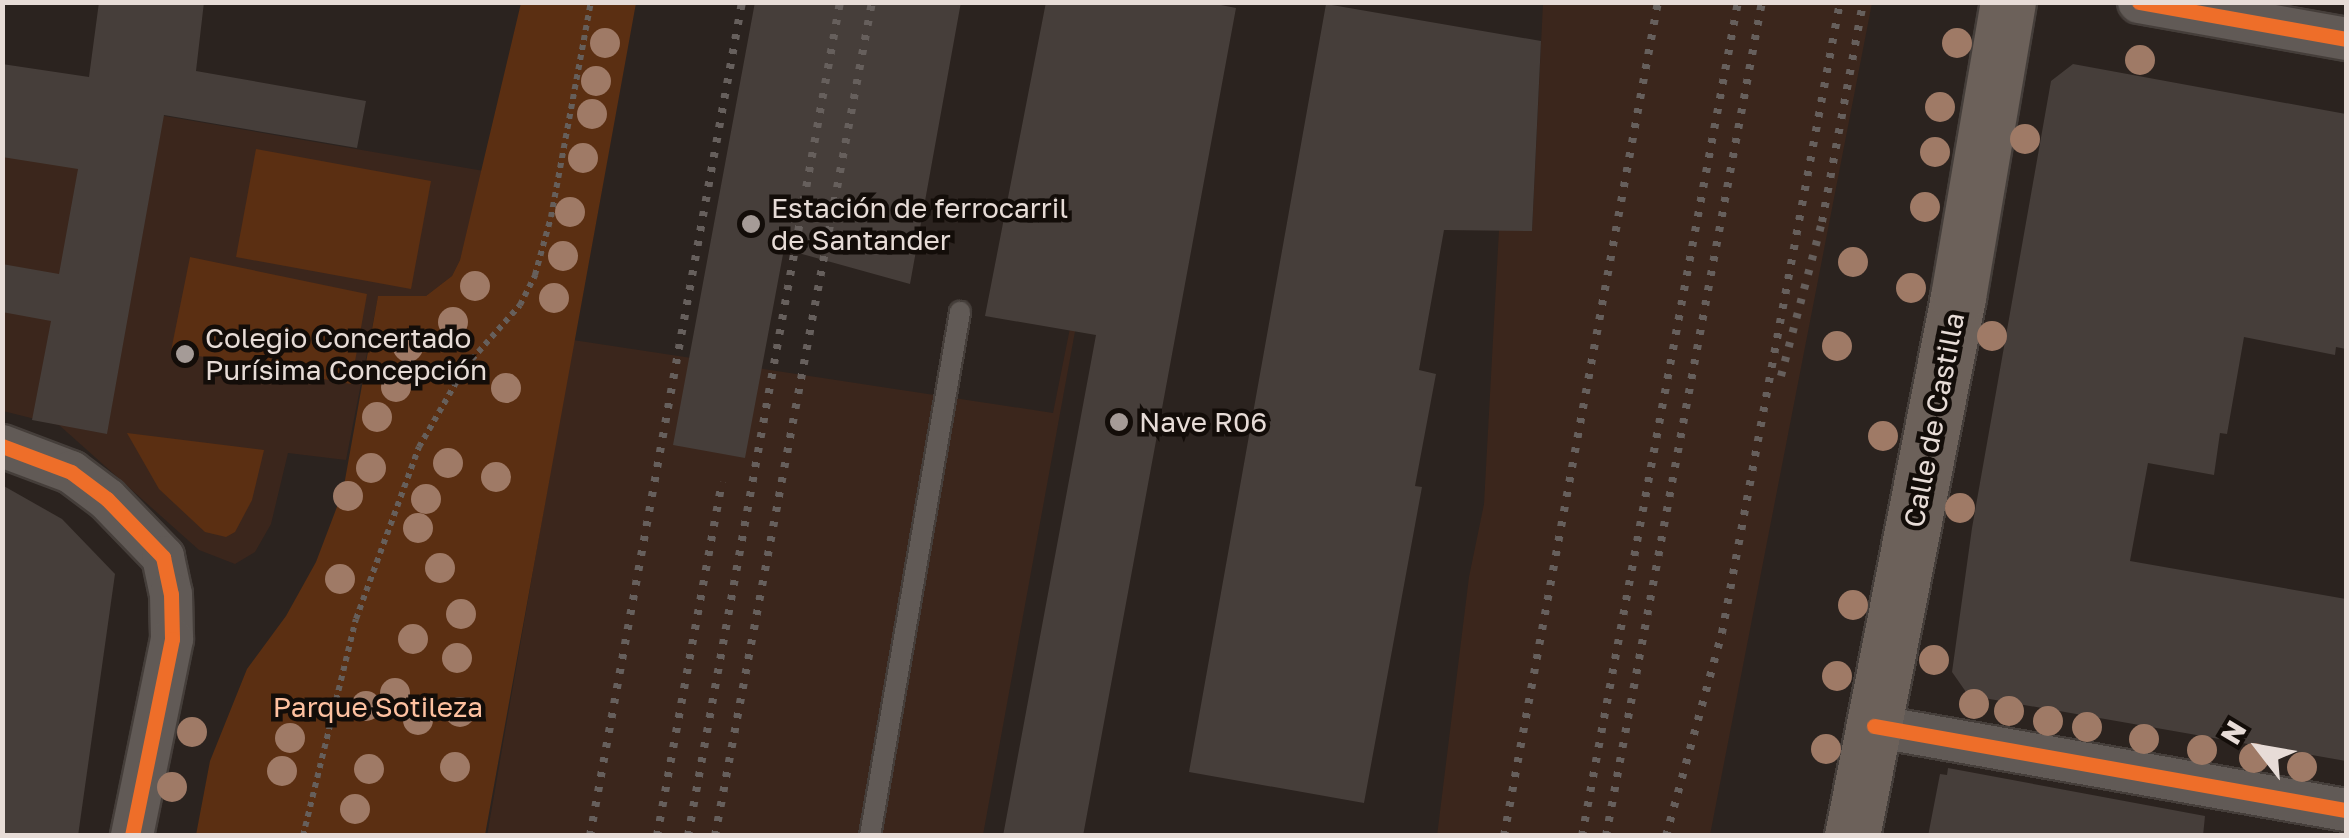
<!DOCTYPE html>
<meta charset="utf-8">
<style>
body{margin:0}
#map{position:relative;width:2349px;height:838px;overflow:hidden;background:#2b231f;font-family:"Golos Text",sans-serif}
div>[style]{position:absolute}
.built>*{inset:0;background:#3b261c}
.green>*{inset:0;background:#5b2f12}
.building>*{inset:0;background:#463e3a}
.path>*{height:6px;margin-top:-3px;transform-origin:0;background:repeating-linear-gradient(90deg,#665f5b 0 5px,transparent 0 10px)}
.roads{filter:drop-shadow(2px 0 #453e3a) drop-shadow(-2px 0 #453e3a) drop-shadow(0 2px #453e3a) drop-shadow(0 -2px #453e3a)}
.lane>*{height:20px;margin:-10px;padding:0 10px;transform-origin:10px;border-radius:10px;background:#615a56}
.street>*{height:42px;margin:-21px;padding:0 21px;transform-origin:21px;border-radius:21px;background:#615a56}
.primary>*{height:55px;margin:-27.5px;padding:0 27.5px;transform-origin:27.5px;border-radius:27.5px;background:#6c615a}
.rail>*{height:8px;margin-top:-4px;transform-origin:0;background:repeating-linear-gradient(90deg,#665f5c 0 5px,transparent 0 15px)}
.cycleway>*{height:15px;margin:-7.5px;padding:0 7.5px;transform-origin:7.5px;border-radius:7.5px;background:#ee6e29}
.trees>*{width:30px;height:30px;margin:-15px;border-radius:50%;background:#9f7a66}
.dots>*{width:28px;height:28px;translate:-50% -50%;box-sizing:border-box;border:5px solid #130d09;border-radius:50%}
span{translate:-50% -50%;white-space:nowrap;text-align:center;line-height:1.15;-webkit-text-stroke:9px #130d09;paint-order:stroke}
.poi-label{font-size:28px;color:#e7dcd7}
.left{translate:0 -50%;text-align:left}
.street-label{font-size:28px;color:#e7dcd7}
.park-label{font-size:28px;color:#fec1a0}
.frame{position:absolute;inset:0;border:5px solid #e7dcd7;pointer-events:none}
.north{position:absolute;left:2209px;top:698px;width:100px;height:100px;-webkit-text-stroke:8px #130d09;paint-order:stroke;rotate:301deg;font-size:28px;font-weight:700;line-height:40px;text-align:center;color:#e7dcd7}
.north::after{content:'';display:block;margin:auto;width:35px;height:45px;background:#e7dcd7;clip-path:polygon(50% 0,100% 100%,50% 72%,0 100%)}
</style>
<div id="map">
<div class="built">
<i style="clip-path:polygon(1135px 3px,983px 835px,487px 836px,573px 340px,1053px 413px)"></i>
<i style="clip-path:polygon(1543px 3px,1872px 3px,1710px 835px,1437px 836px,1469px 577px,1484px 504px,1499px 230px,1532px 230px)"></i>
<i style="clip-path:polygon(2px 88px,484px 171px,460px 260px,452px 276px,426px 296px,378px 297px,346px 460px,288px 453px,271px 524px,255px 552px,235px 564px,199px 550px,59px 425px,3px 411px)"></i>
</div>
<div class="green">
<i style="clip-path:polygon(521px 3px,636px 3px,485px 835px,196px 835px,210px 761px,247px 669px,286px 616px,316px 562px,343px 491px,378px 296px,426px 296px,452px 276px,460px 260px)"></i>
<i style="clip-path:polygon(256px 149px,431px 181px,411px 289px,236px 257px)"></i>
<i style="clip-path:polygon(190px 257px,367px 294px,351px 384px,171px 351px)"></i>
<i style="clip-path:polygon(127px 433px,264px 450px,252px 500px,235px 532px,226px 537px,205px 532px,159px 489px)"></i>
</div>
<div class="building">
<i style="clip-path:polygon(99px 2px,204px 2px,196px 71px,366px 101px,357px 148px,164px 115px,107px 434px,32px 420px,51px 321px,2px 312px,2px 264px,59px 274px,78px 169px,2px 157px,2px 64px,89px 77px)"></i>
<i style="clip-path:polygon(755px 2px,961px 2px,910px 284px,784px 249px,745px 458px,673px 445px)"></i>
<i style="clip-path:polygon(1046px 2px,1206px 2px,1236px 8px,1083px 836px,1003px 836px,1096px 335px,985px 316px)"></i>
<i style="clip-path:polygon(1326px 4px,1541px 41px,1532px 231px,1444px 230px,1419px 370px,1436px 374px,1415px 486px,1422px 487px,1364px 803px,1189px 772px)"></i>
<i style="clip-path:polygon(2073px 64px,2346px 114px,2346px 349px,2336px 347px,2335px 355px,2244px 337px,2227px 434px,2220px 433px,2214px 475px,2148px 463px,2130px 561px,2346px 599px,2346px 761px,1984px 698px,1966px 692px,1952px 672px,1972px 528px,2051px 81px)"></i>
<i style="clip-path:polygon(2px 485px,62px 519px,115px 574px,78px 836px,2px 836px)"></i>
<i style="clip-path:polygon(1948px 768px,2205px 816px,2203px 836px,1928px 836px,1940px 774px,1947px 775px)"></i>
</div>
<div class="path">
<i style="left:303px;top:836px;width:223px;rotate:-76.3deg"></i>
<i style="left:356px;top:619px;width:183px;rotate:-69.9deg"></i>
<i style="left:419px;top:447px;width:92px;rotate:-60.1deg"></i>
<i style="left:465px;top:367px;width:83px;rotate:-48.4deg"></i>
<i style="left:520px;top:305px;width:34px;rotate:-63deg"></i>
<i style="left:535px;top:275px;width:60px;rotate:-74.6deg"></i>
<i style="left:551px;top:217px;width:219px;rotate:-79.5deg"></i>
</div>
<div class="roads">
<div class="lane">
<i style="left:870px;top:836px;width:532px;rotate:-80.25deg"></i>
</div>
<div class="street">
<i style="left:2139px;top:2px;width:210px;rotate:10.1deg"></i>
<i style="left:2px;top:446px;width:74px;rotate:20.6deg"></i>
<i style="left:71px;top:472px;width:45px;rotate:36.9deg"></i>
<i style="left:107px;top:499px;width:81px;rotate:46deg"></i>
<i style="left:163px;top:557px;width:38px;rotate:78deg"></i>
<i style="left:171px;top:594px;width:45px;rotate:88.7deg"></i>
<i style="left:172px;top:639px;width:201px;rotate:101.5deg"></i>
<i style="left:1874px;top:726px;width:479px;rotate:10.1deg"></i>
</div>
<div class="primary">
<i style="left:1852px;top:836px;width:549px;rotate:-78.87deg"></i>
<i style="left:1958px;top:297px;width:299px;rotate:-80.4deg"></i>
</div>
</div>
<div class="rail">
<i style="left:1781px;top:376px;width:159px;rotate:-75.1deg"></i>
<i style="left:1822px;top:222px;width:224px;rotate:-79.4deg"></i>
<i style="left:590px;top:836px;width:848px;rotate:-79.67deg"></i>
<i style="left:657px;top:836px;width:360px;rotate:-79.6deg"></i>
<i style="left:688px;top:836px;width:848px;rotate:-79.67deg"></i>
<i style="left:715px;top:836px;width:849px;rotate:-79.34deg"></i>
<i style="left:1504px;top:836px;width:848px;rotate:-79.54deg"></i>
<i style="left:1582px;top:836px;width:848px;rotate:-79.41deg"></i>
<i style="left:1606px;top:836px;width:848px;rotate:-79.41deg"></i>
<i style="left:1666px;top:836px;width:211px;rotate:-74.6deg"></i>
<i style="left:1722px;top:633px;width:642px;rotate:-79.41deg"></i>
</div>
<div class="cycleway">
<i style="left:2139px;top:2px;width:210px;rotate:10.1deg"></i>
<i style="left:2px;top:446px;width:74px;rotate:20.6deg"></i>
<i style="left:71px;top:472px;width:45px;rotate:36.9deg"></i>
<i style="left:107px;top:499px;width:81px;rotate:46deg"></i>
<i style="left:163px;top:557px;width:38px;rotate:78deg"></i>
<i style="left:171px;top:594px;width:45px;rotate:88.7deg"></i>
<i style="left:172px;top:639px;width:201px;rotate:101.5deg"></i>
<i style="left:1874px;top:726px;width:479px;rotate:10.1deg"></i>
</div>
<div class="trees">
<i style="left:605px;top:43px"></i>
<i style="left:1957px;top:43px"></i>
<i style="left:2140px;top:60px"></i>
<i style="left:596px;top:81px"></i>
<i style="left:1940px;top:107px"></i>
<i style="left:592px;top:114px"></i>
<i style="left:2025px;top:139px"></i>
<i style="left:1935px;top:152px"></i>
<i style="left:583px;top:158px"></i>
<i style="left:1925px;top:207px"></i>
<i style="left:570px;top:212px"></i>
<i style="left:563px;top:256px"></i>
<i style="left:1853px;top:262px"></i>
<i style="left:475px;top:286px"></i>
<i style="left:1911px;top:288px"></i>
<i style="left:554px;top:298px"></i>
<i style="left:453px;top:322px"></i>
<i style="left:1992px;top:336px"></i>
<i style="left:1837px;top:346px"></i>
<i style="left:408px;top:347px"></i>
<i style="left:396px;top:387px"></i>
<i style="left:506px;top:388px"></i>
<i style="left:377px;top:417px"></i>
<i style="left:1883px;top:436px"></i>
<i style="left:448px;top:463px"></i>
<i style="left:371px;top:468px"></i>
<i style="left:496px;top:477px"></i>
<i style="left:348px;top:496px"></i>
<i style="left:426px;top:499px"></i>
<i style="left:1960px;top:508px"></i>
<i style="left:418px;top:528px"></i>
<i style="left:440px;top:568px"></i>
<i style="left:340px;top:579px"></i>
<i style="left:1853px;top:605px"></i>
<i style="left:461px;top:614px"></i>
<i style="left:413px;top:639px"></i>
<i style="left:457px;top:658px"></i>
<i style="left:1934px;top:660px"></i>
<i style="left:1837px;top:676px"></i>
<i style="left:395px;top:693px"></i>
<i style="left:1974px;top:704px"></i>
<i style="left:366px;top:706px"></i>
<i style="left:2009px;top:711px"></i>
<i style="left:460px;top:712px"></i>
<i style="left:418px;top:720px"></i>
<i style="left:2048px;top:721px"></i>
<i style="left:2087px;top:727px"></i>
<i style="left:192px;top:732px"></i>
<i style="left:290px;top:738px"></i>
<i style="left:2144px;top:739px"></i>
<i style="left:1826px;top:749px"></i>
<i style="left:2202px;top:750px"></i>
<i style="left:2254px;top:758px"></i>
<i style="left:455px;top:767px"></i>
<i style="left:2302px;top:767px"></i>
<i style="left:369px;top:769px"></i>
<i style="left:282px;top:771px"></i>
<i style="left:172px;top:787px"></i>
<i style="left:355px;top:809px"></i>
</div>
<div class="dots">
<i style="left:751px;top:224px;background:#a59b97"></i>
<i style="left:185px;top:354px;background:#a59b97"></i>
<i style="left:1119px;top:422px;background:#a59b97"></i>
</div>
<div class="poi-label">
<span class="left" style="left:771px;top:224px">Estación de ferrocarril<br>de Santander</span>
<span class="left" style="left:205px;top:354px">Colegio Concertado<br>Purísima Concepción</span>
<span class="left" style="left:1139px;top:422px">Nave R06</span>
</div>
<div class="street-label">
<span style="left:1934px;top:420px;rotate:-79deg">Calle de Castilla</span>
</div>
<div class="park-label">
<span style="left:378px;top:707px">Parque Sotileza</span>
</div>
<div class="frame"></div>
<div class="north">N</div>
</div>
